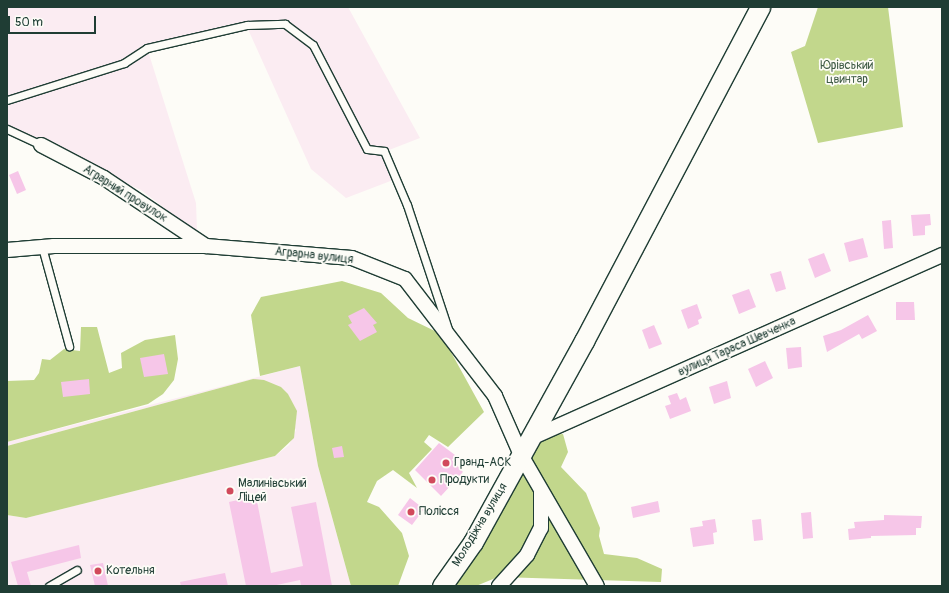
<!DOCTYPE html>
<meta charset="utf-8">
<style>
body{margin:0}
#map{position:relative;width:949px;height:593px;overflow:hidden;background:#fdfcf7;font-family:Pangolin,sans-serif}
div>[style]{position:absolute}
.built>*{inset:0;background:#fbecf2}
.green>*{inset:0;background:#c2d78c}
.building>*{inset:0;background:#f6c6e8}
.roads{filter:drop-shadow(1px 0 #1f3d34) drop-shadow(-1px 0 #1f3d34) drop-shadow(0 1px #1f3d34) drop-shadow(0 -1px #1f3d34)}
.lane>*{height:7px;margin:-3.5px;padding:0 3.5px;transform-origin:3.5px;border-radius:3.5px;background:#fdfcf7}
.street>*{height:14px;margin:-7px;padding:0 7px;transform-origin:7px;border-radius:7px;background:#fdfcf7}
.secondary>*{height:19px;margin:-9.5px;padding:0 9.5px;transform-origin:9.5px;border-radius:9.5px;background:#fdfcf7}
.dots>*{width:11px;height:11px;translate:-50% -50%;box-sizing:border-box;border:2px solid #fdfcf7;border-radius:50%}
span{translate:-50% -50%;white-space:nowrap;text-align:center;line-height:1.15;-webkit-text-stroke:3.5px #fdfcf7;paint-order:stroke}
.park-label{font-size:12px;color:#405c46}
.street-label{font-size:12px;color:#1f3d34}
.poi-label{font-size:12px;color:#1f3d34}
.left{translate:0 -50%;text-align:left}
.frame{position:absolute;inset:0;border:8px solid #1f3d34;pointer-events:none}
.scale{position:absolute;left:8px;top:16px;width:88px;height:18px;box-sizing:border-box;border:2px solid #1f3d34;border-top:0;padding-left:5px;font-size:12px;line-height:14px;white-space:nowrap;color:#1f3d34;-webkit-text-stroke:3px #fdfcf7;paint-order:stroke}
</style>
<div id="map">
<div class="built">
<i style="clip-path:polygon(7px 7px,348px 7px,420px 138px,389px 150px,401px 177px,346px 198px,311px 169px,247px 27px,247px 31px,148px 51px,196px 203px,197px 230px,188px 226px,141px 190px,7px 130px)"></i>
<i style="clip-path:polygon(300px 366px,318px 466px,351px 586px,7px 586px,7px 515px,26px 518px,275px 456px,289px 445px,296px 430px,253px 379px,7px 446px,7px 442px)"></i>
</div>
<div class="green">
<i style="clip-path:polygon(818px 7px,888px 7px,903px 127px,818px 143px,791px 52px,805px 46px)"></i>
<i style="clip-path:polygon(342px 281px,381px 293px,408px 318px,441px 334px,484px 412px,448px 447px,429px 435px,424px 442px,432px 449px,409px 473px,417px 488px,393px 470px,377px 481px,367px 502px,379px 507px,402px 533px,409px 556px,398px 586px,351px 586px,318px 466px,300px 366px,260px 376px,251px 315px,261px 297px)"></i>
<i style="clip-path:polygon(81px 327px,97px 327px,109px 373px,122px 368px,121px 353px,145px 340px,175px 335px,178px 359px,174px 380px,163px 394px,148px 404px,7px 442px,7px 381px,34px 380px,39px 373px,42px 359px,50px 360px,64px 349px,80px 351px)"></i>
<i style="clip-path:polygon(253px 379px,264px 380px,281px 387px,288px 394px,297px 411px,294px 438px,275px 456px,26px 518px,7px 515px,7px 446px)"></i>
<i style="clip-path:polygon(563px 434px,568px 452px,561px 467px,586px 493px,600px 528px,599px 536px,604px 554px,637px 558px,662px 569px,661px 582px,498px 577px,476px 586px,454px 586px,539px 436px)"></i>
</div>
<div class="building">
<i style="clip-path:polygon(18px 171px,26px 190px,17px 194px,9px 175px)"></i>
<i style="clip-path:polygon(930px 214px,931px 225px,925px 226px,925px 235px,913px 236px,911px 215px)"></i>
<i style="clip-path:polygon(891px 220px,893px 248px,884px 249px,882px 221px)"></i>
<i style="clip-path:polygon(863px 238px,868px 257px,849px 262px,844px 243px)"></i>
<i style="clip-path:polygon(824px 253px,831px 271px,815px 278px,808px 259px)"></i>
<i style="clip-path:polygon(781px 271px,786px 289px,776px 292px,770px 274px)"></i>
<i style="clip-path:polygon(749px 289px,756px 307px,739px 314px,732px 295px)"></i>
<i style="clip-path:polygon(896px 302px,914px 302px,915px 320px,896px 320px)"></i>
<i style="clip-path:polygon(697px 304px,702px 318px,698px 320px,699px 324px,688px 329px,681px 310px)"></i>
<i style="clip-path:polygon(364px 308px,377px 323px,373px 325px,377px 332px,360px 341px,348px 325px,352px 323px,348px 316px)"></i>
<i style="clip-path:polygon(868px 315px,877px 331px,862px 339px,859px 334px,827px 352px,823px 336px,841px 330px)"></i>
<i style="clip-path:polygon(654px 325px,662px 344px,649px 349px,642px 330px)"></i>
<i style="clip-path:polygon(801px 347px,802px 367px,788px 369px,786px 348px)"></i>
<i style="clip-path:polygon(164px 354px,168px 374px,144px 377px,140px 358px)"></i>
<i style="clip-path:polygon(765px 361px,773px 378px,756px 387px,748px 369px)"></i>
<i style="clip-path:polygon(89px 379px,90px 394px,63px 397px,61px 382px)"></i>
<i style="clip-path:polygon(727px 381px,731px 398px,714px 404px,709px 387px)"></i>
<i style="clip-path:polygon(677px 393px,680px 400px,686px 397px,691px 411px,670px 419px,665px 406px,671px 404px,668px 396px)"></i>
<i style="clip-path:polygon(439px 443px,455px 455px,452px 460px,463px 472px,441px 496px,415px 470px)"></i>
<i style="clip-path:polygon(342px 446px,344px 457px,334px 458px,332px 448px)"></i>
<i style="clip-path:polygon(256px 496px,271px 573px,303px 566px,291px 507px,316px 502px,332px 586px,301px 586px,300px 580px,272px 586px,246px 586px,229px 502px)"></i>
<i style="clip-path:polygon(410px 498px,424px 509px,412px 525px,398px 515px)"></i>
<i style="clip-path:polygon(658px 501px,660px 512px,633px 518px,631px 507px)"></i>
<i style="clip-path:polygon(811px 512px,813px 538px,803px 539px,801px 513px)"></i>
<i style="clip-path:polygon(884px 515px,922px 516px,921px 528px,916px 528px,916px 535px,871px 536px,871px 538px,849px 540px,848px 529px,855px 528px,854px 522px,884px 520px)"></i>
<i style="clip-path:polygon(715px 519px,717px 532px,713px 533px,714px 544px,693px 547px,690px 528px,703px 526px,702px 521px)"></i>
<i style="clip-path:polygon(761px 519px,763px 540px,754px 541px,752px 520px)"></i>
<i style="clip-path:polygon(79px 545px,81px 558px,27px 572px,31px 586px,18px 586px,11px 562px)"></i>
<i style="clip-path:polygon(103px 563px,108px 586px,95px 586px,90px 565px)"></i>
<i style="clip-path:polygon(225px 573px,228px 586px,181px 586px,180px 582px)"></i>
</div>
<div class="roads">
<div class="lane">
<i style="left:7px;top:100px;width:123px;rotate:-17.5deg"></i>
<i style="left:124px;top:63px;width:27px;rotate:-33deg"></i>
<i style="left:147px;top:48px;width:103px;rotate:-13deg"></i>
<i style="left:247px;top:25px;width:38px;rotate:-2deg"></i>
<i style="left:285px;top:24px;width:35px;rotate:37deg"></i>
<i style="left:313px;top:45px;width:117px;rotate:62.6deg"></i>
<i style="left:367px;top:149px;width:17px;rotate:7deg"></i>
<i style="left:384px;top:151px;width:59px;rotate:66.9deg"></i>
<i style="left:407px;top:205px;width:131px;rotate:71.7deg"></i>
<i style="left:7px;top:129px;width:38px;rotate:25deg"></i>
<i style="left:42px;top:247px;width:103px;rotate:74.7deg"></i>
<i style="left:49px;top:586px;width:32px;rotate:-30deg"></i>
</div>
<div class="street">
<i style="left:41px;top:145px;width:71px;rotate:27.6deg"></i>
<i style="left:104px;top:178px;width:123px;rotate:33.7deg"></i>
<i style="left:7px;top:250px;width:47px;rotate:-4.9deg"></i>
<i style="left:54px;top:246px;width:152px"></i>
<i style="left:206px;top:246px;width:146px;rotate:4.7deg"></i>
<i style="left:352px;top:258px;width:57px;rotate:21.6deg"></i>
<i style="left:405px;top:279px;width:148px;rotate:52.4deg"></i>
<i style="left:495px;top:396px;width:64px;rotate:66.2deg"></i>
<i style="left:521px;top:455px;width:151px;rotate:59.9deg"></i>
<i style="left:531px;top:438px;width:450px;rotate:-24deg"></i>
<i style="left:499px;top:586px;width:42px;rotate:-47.9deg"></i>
<i style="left:527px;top:555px;width:30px;rotate:-63deg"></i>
<i style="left:541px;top:528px;width:37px;rotate:-90deg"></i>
</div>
<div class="secondary">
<i style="left:442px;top:586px;width:54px;rotate:-54.8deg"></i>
<i style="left:473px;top:542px;width:230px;rotate:-61.1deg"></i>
<i style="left:584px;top:341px;width:378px;rotate:-62.2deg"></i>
</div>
</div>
<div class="dots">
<i style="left:446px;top:463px;background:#d1495b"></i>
<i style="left:432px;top:480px;background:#d1495b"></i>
<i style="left:230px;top:491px;background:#d1495b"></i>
<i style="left:411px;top:512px;background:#d1495b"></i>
<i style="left:98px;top:571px;background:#d1495b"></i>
</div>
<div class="park-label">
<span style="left:847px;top:73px">Юрівський<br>цвинтар</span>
</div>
<div class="street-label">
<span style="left:125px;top:194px;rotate:32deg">Аграрний провулок</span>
<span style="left:314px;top:256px;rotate:6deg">Аграрна вулиця</span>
<span style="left:737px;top:347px;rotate:-24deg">вулиця Тараса Шевченка</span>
<span style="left:480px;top:525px;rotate:-59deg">Молодіжна вулиця</span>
</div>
<div class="poi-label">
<span class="left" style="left:454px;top:463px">Гранд-АСК</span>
<span class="left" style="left:440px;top:480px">Продукти</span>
<span class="left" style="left:238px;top:491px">Малинівський<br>Ліцей</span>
<span class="left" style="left:419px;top:512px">Полісся</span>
<span class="left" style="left:106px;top:571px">Котельня</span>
</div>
<div class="frame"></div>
<div class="scale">50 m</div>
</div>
